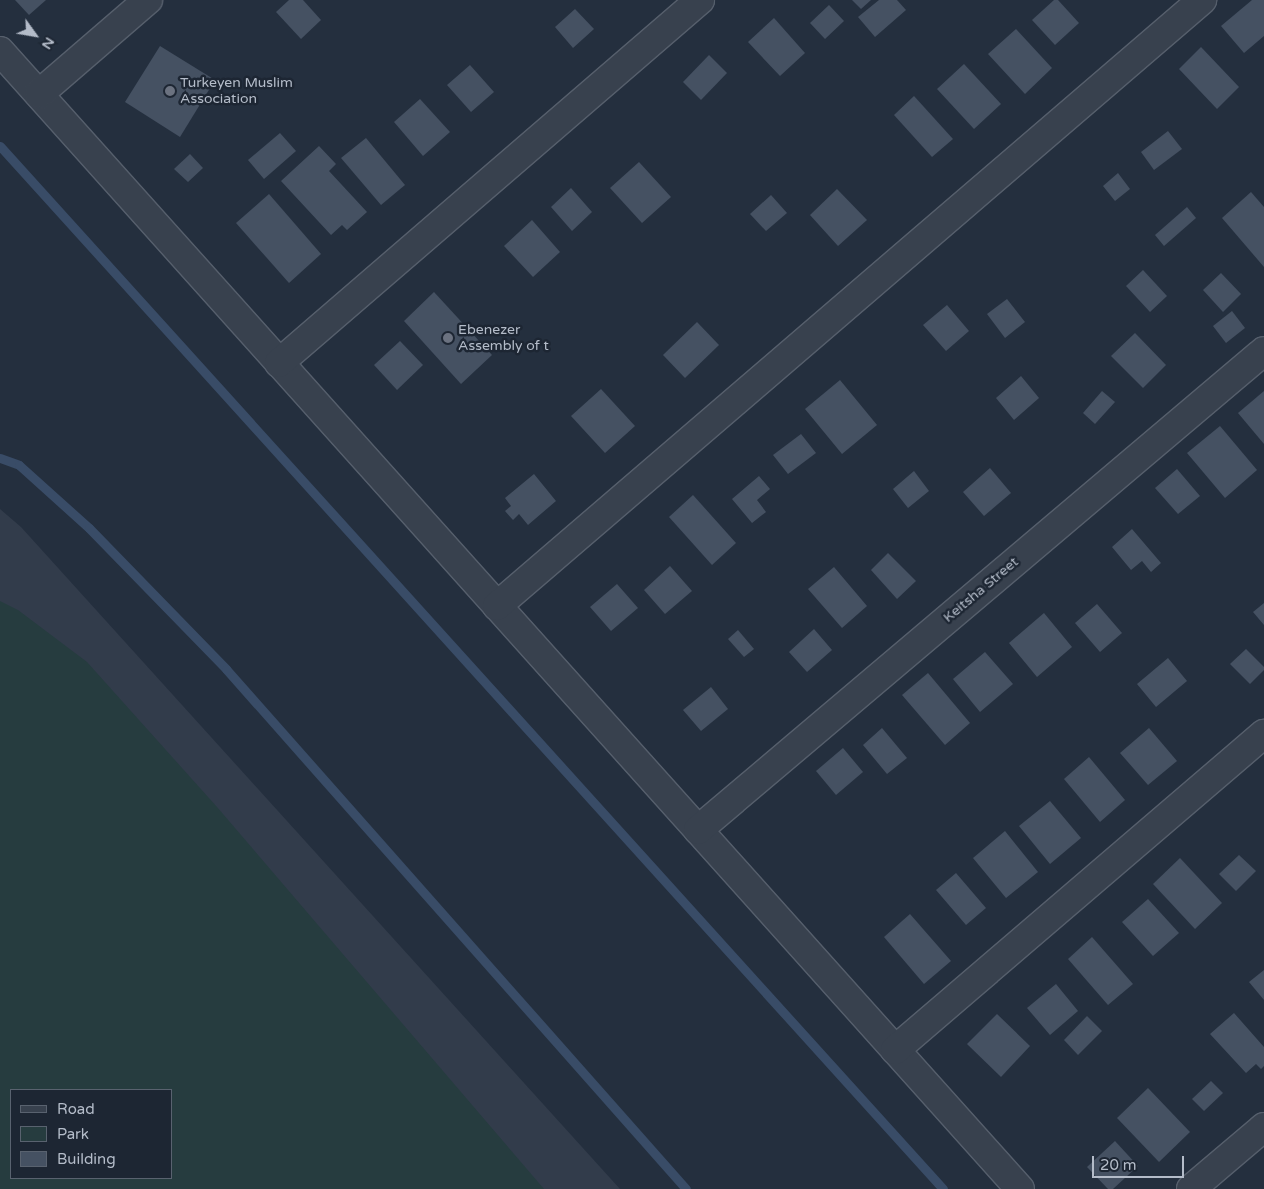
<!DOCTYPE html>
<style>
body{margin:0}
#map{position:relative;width:1264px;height:1189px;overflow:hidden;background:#242f3e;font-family:"Varela Round",sans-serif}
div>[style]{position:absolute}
.airport>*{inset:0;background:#323c4b}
.green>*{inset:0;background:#263c3f}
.stream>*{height:9px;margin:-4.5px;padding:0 4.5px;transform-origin:4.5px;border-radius:4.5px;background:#394c67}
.building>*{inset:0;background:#455162}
.roads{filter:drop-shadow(1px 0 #565f6c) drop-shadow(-1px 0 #565f6c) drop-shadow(0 1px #565f6c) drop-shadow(0 -1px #565f6c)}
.minor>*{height:28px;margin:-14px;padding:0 14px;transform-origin:14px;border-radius:14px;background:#38414e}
.dots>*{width:14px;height:14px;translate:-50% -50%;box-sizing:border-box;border:2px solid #1d2633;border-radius:50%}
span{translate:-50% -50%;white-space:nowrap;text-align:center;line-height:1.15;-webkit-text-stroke:5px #1d2633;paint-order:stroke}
.poi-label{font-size:14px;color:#b4bcc9}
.left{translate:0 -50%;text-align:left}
.street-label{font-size:14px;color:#b4bcc9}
.legend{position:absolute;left:10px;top:1089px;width:162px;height:90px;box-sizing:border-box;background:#1d2633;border:1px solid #59626f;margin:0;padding:6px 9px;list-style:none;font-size:15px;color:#b4bcc9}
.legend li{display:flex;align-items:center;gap:10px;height:25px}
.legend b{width:25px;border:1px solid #59626f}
.north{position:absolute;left:10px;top:10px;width:50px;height:50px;-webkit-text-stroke:4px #1d2633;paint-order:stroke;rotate:122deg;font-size:14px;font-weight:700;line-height:20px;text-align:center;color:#b4bcc9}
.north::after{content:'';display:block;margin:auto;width:18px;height:22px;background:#b4bcc9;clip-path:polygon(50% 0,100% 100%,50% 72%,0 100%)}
.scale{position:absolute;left:1092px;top:1156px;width:92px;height:22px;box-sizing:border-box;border:2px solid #b4bcc9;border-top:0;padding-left:6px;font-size:15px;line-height:18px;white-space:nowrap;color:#b4bcc9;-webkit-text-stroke:4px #1d2633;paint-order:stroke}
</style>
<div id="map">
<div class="airport">
<i style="clip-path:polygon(evenodd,0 509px,21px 527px,620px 1189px,0 1189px,0 509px,11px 1090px,171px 1090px,171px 1178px,11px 1178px,11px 1090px)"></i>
</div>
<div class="green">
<i style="clip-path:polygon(evenodd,0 601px,18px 610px,87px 662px,217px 807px,544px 1189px,0 1189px,0 601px,11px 1090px,171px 1090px,171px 1178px,11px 1178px,11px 1090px)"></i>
</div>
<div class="stream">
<i style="left:0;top:146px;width:1406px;rotate:47.88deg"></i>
<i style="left:0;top:458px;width:20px;rotate:20deg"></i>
<i style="left:19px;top:465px;width:94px;rotate:42deg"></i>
<i style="left:89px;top:528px;width:197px;rotate:45.8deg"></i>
<i style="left:226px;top:669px;width:694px;rotate:48.5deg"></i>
</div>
<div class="building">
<i style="clip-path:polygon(15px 0,46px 0,29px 15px)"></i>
<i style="clip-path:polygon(289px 0,303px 0,321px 20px,301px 39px,276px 12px)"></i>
<i style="clip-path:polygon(852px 0,871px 0,861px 9px)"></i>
<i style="clip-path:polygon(879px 0,897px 0,906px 10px,875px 37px,858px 17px)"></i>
<i style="clip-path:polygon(1054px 0,1058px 0,1079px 23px,1055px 45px,1032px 20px)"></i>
<i style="clip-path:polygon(1252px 0,1264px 0,1264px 36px,1244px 53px,1221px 26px)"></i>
<i style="clip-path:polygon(829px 5px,844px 21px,825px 39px,810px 23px)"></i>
<i style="clip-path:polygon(575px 9px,594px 29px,573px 48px,555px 27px)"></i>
<i style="clip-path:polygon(774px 18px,805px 53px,780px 76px,748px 42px)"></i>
<i style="clip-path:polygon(1016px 29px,1052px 68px,1025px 94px,988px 54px)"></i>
<i style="clip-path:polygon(160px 46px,215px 80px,180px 137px,125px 102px)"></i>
<i style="clip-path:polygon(1201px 47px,1239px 87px,1217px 109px,1179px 69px)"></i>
<i style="clip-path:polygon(709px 55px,727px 73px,701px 100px,683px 82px)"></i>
<i style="clip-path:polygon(964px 64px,1001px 104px,974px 129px,937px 89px)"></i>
<i style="clip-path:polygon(470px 65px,494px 92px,471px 112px,447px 85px)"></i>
<i style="clip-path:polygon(914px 96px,953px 139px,932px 157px,894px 115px)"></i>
<i style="clip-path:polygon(420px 99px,450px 132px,423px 156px,394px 122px)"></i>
<i style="clip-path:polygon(1168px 131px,1182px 149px,1154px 170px,1141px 152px)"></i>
<i style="clip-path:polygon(280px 133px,296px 151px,264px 179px,248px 160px)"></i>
<i style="clip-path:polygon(366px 138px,405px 185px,381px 205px,341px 158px)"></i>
<i style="clip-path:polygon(319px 146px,336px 164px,329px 171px,367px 212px,347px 230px,342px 225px,331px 235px,281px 181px)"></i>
<i style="clip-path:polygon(190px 154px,203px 168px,188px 182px,174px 169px)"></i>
<i style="clip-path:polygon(639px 162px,671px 197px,642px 223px,610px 188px)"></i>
<i style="clip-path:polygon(1118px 173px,1130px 189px,1115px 201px,1103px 186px)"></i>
<i style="clip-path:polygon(571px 188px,592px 212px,572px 231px,551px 207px)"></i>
<i style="clip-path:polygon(837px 189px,867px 220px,838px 246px,810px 215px)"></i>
<i style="clip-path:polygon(1251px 192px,1264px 207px,1264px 267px,1222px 218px)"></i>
<i style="clip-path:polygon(269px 194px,321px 254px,289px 283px,236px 223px)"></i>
<i style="clip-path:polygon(771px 195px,787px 213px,766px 231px,750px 214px)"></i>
<i style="clip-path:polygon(1187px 207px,1196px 218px,1164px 246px,1155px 235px)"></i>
<i style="clip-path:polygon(532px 220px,560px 252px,533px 277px,504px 246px)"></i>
<i style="clip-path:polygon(1143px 270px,1167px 296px,1150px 312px,1126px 286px)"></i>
<i style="clip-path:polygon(1221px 273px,1241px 294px,1223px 312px,1203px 290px)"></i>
<i style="clip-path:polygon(434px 292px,492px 355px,461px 384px,404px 321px)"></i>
<i style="clip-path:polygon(1007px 299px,1025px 322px,1005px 338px,987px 314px)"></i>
<i style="clip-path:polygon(947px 305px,969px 331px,946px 351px,923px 325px)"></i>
<i style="clip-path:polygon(1232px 311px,1245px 328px,1226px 343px,1213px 326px)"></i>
<i style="clip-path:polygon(697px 322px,719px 345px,685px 378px,663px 355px)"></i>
<i style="clip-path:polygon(1135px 333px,1166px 365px,1143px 388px,1111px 356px)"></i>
<i style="clip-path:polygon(400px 341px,423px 365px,397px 390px,374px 365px)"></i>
<i style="clip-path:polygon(1021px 376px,1039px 398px,1014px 420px,996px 398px)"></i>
<i style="clip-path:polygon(840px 380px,877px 425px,842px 454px,805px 409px)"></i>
<i style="clip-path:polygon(601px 389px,635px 426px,605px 453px,571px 416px)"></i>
<i style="clip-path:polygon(1102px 391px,1115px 402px,1095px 424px,1083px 413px)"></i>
<i style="clip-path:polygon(1264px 391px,1264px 444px,1238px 413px)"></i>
<i style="clip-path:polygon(1220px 426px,1257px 470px,1225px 498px,1187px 453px)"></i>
<i style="clip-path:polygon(801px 434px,816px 453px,788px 474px,773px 455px)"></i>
<i style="clip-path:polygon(990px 468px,1011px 493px,984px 516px,963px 492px)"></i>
<i style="clip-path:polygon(1177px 469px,1200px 496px,1178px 514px,1155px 488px)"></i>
<i style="clip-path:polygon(914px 471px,929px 491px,908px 508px,893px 489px)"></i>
<i style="clip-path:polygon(534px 474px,556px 501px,528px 525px,519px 514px,513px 520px,505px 511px,511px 506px,505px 498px)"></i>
<i style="clip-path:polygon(759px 476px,770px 489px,757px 500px,766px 512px,752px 523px,732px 499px)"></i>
<i style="clip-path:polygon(693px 495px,736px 543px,712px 565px,669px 517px)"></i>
<i style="clip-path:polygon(1132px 529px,1161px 563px,1151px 572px,1142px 561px,1131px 570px,1112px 547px)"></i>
<i style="clip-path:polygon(888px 553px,916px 581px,897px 599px,871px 570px)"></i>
<i style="clip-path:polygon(670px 566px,692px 591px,665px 614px,644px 590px)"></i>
<i style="clip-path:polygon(834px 567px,867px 606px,842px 628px,808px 589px)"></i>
<i style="clip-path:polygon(617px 584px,638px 608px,611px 631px,590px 607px)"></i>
<i style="clip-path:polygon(1264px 603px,1264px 625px,1253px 612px)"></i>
<i style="clip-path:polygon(1097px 604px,1122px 633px,1100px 652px,1075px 623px)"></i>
<i style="clip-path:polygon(1044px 613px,1072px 647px,1037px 677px,1009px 643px)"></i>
<i style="clip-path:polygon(814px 629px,832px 650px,807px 672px,789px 652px)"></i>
<i style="clip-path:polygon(738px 630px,754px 649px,744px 657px,728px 639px)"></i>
<i style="clip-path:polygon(1246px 649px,1264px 667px,1264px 670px,1250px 684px,1230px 664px)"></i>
<i style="clip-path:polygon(985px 652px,1013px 684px,980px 712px,953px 679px)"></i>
<i style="clip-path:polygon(1168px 658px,1187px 681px,1156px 707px,1137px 684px)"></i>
<i style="clip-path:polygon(928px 673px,970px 723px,945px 745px,902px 695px)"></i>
<i style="clip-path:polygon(711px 687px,728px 709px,701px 731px,683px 710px)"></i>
<i style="clip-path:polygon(882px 728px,907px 758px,887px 774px,863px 745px)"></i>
<i style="clip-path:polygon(1149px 728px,1177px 761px,1148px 785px,1120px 753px)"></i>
<i style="clip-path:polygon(843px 748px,863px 772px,836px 795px,816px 771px)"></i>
<i style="clip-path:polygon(1089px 757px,1125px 800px,1100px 822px,1064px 779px)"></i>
<i style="clip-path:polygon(1050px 801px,1081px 838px,1050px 864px,1019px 826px)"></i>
<i style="clip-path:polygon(1005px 831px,1038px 872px,1006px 898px,973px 858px)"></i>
<i style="clip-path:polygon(1239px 855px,1256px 871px,1236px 891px,1219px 874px)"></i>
<i style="clip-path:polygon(1180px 858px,1222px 903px,1195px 929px,1153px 884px)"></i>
<i style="clip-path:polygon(956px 873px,986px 908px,966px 925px,936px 890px)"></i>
<i style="clip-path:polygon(1148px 899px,1179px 933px,1153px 956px,1122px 922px)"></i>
<i style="clip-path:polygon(910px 914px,951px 961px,924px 984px,884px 937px)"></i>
<i style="clip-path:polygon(1092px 937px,1133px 984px,1108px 1005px,1068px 959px)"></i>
<i style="clip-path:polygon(1264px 970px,1264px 1000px,1249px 982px)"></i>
<i style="clip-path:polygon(1056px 984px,1078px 1011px,1050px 1035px,1027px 1008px)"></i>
<i style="clip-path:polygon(1234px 1013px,1264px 1047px,1264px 1066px,1261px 1069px,1256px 1064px,1246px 1073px,1210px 1034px)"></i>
<i style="clip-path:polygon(997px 1014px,1030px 1046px,1001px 1077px,967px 1044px)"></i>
<i style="clip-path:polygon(1087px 1016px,1102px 1031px,1078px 1055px,1064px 1040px)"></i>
<i style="clip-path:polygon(1211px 1081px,1223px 1093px,1204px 1111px,1192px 1099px)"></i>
<i style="clip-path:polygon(1148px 1088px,1190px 1132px,1159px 1162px,1117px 1118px)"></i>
<i style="clip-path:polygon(1115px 1141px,1138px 1166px,1113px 1189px,1108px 1189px,1087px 1167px)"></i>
</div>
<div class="roads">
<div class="minor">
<i style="left:0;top:51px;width:1528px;rotate:48.13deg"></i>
<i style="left:39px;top:94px;width:144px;rotate:-40.8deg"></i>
<i style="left:279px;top:363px;width:556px;rotate:-40.77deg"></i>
<i style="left:497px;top:606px;width:930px;rotate:-40.68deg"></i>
<i style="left:698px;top:830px;width:741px;rotate:-40.24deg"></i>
<i style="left:895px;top:1050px;width:486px;rotate:-40.6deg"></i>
<i style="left:1191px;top:1189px;width:96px;rotate:-40.3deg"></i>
</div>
</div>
<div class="dots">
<i style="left:170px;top:91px;background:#6b7280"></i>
<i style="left:448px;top:338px;background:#6b7280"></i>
</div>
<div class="poi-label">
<span class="left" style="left:180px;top:91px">Turkeyen Muslim<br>Association</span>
<span class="left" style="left:458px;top:338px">Ebenezer<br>Assembly of t</span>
</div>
<div class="street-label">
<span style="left:981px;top:590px;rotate:-40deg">Keitsha Street</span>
</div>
<ul class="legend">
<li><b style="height:6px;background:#38414e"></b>Road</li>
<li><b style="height:14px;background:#263c3f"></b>Park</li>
<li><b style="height:14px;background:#455162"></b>Building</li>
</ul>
<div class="north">N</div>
<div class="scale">20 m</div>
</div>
